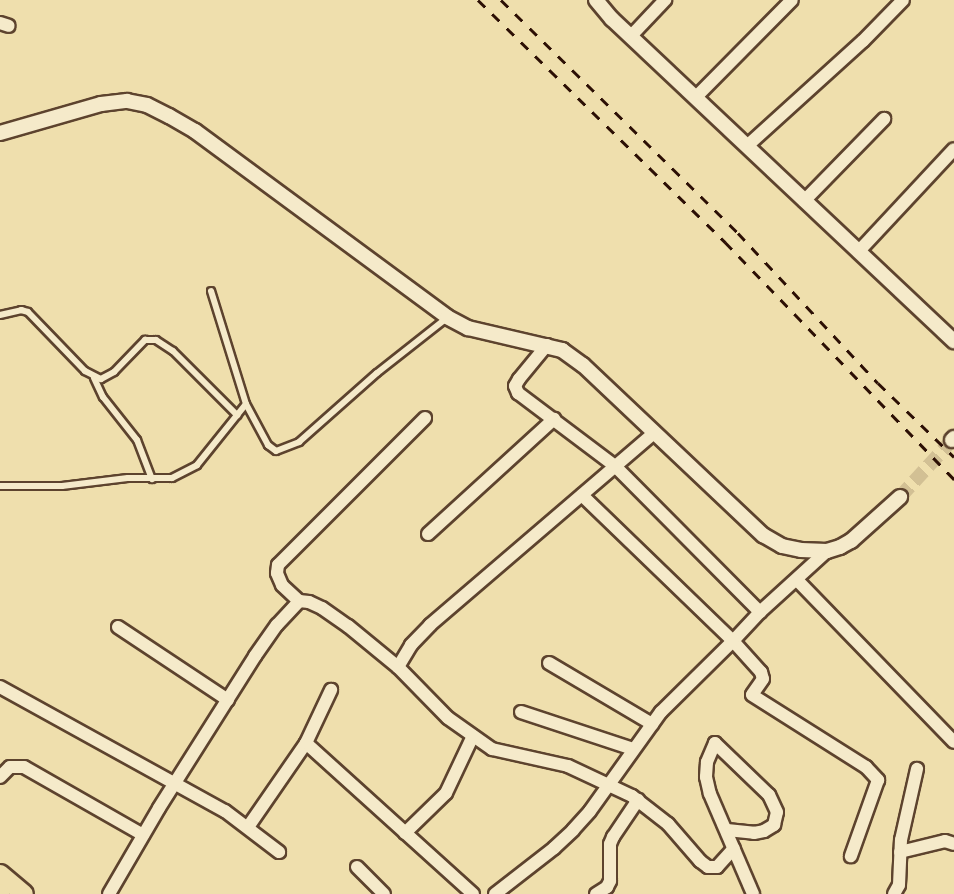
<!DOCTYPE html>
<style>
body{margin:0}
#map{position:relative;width:954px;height:894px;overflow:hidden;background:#efdfad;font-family:Alegreya,serif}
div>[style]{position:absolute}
.tertiary-tunnel>*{height:14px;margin-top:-7px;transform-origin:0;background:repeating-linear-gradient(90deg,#d2c094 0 14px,transparent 0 21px)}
.roads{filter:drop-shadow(2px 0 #5d432e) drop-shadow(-2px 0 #5d432e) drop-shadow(0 2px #5d432e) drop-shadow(0 -2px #5d432e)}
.service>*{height:6px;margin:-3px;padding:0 3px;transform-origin:3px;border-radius:3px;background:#f5eaca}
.minor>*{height:12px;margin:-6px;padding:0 6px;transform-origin:6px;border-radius:6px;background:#f5eaca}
.tertiary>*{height:14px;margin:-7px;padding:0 7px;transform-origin:7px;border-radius:7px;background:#f5eaca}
.primary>*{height:18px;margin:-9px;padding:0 9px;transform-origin:9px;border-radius:9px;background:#efdfad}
.rail>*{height:3px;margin-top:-1.5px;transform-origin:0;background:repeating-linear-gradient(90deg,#2c0f04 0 10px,transparent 0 20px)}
span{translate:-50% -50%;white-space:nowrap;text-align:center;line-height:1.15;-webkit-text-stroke:4.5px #f5eaca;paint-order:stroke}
</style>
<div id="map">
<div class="tertiary-tunnel">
<i style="left:900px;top:497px;width:77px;rotate:-47.6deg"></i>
</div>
<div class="roads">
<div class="service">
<i style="left:211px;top:291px;width:118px;rotate:72.8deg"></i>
<i style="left:246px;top:404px;width:47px;rotate:61.8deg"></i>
<i style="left:268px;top:445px;width:10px;rotate:37deg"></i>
<i style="left:276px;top:451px;width:25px;rotate:-21deg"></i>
<i style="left:299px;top:442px;width:104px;rotate:-41.5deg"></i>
<i style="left:377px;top:373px;width:89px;rotate:-38.2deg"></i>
<i style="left:0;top:315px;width:22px;rotate:-13deg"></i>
<i style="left:21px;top:310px;width:7px;rotate:16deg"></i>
<i style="left:28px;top:312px;width:82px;rotate:46deg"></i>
<i style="left:85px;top:371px;width:18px;rotate:27deg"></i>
<i style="left:101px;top:379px;width:15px;rotate:-28deg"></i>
<i style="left:114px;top:372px;width:45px;rotate:-45.9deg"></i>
<i style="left:145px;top:340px;width:11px"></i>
<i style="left:156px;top:340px;width:20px;rotate:33deg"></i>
<i style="left:173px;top:351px;width:91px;rotate:45deg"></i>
<i style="left:94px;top:378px;width:21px;rotate:65deg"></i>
<i style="left:103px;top:397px;width:55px;rotate:51.7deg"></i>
<i style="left:137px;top:440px;width:42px;rotate:69deg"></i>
<i style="left:0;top:486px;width:62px"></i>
<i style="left:62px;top:486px;width:66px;rotate:-6.9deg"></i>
<i style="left:128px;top:478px;width:44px"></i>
<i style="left:172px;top:478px;width:28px;rotate:-27deg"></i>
<i style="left:197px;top:465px;width:78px;rotate:-51.2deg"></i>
</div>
<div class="minor">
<i style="left:0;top:23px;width:9px;rotate:18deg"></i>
<i style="left:631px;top:36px;width:50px;rotate:-46.6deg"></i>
<i style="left:696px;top:97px;width:136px;rotate:-45.3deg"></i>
<i style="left:747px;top:146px;width:156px;rotate:-42.2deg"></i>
<i style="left:863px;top:41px;width:57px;rotate:-45.7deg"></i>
<i style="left:804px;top:201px;width:115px;rotate:-45.7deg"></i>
<i style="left:859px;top:251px;width:139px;rotate:-47deg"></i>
<i style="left:547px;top:345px;width:44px;rotate:129.5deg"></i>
<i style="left:519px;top:379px;width:8px;rotate:120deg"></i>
<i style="left:515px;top:386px;width:8px;rotate:67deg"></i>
<i style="left:518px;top:393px;width:121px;rotate:37deg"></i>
<i style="left:615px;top:466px;width:206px;rotate:45.2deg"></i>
<i style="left:428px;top:534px;width:171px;rotate:-42.4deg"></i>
<i style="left:827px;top:551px;width:91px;rotate:137.7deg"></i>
<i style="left:760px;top:612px;width:40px;rotate:133deg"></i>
<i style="left:733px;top:641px;width:42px;rotate:47.9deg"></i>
<i style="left:761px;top:672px;width:7px;rotate:74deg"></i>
<i style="left:763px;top:679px;width:19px;rotate:125deg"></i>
<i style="left:752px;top:695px;width:135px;rotate:32.3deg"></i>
<i style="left:866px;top:767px;width:18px;rotate:47deg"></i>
<i style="left:878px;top:780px;width:81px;rotate:109.6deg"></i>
<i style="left:798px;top:581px;width:224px;rotate:45.9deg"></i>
<i style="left:299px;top:601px;width:23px;rotate:-137deg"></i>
<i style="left:282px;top:585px;width:13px;rotate:-113deg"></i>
<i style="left:277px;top:573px;width:8px;rotate:-83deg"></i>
<i style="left:278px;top:565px;width:208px;rotate:-45deg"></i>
<i style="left:118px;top:627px;width:132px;rotate:33.6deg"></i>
<i style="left:549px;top:663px;width:120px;rotate:30.6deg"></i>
<i style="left:398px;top:667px;width:26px;rotate:-59deg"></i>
<i style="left:411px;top:645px;width:28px;rotate:-46deg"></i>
<i style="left:430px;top:625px;width:295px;rotate:-40.6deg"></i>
<i style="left:0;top:687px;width:257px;rotate:28.9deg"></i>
<i style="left:225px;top:811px;width:68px;rotate:37.2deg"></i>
<i style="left:521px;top:712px;width:118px;rotate:18.3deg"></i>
<i style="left:306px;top:743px;width:225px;rotate:42.1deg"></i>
<i style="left:0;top:777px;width:14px;rotate:-45deg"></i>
<i style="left:10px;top:767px;width:14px"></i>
<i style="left:24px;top:767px;width:137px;rotate:29.7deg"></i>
<i style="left:248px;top:827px;width:102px;rotate:-55.4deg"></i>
<i style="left:306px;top:743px;width:59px;rotate:-64.7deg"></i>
<i style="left:727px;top:830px;width:27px;rotate:6deg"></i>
<i style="left:754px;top:833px;width:10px;rotate:-11deg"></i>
<i style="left:764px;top:831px;width:12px;rotate:-31deg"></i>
<i style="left:774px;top:825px;width:13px;rotate:-77deg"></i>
<i style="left:777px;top:812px;width:19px;rotate:-115deg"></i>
<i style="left:769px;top:795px;width:75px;rotate:-136.1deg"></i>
<i style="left:715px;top:743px;width:21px;rotate:113deg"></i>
<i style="left:707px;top:762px;width:15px;rotate:94deg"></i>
<i style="left:706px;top:777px;width:17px;rotate:77deg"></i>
<i style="left:710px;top:794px;width:109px;rotate:66.7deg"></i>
<i style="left:405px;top:833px;width:57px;rotate:-44.3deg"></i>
<i style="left:446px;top:793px;width:63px;rotate:-64.7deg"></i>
<i style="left:900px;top:852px;width:46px;rotate:-13.7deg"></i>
<i style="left:945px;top:841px;width:9px;rotate:18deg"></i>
<i style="left:357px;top:867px;width:38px;rotate:45deg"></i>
<i style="left:109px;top:894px;width:99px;rotate:-59.8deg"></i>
<i style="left:159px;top:808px;width:180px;rotate:-57.7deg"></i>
<i style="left:255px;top:656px;width:38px;rotate:-55deg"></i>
<i style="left:277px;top:625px;width:33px;rotate:-47deg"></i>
<i style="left:299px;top:601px;width:10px;rotate:6deg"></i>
<i style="left:309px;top:602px;width:14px;rotate:25deg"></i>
<i style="left:322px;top:608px;width:32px;rotate:35deg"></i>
<i style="left:348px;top:626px;width:65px;rotate:39.4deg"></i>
<i style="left:398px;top:667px;width:71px;rotate:45.6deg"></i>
<i style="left:448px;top:718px;width:54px;rotate:35.2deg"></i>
<i style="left:492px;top:749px;width:78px;rotate:12.6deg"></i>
<i style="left:568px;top:766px;width:71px;rotate:25.1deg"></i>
<i style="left:632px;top:796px;width:46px;rotate:37.9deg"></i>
<i style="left:668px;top:824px;width:49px;rotate:49.1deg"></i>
<i style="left:700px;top:861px;width:10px;rotate:37deg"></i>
<i style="left:708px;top:867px;width:9px"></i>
<i style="left:717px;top:867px;width:25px;rotate:-48deg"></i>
<i style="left:495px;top:894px;width:75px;rotate:-37.9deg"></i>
<i style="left:554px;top:848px;width:26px;rotate:-43deg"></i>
<i style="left:573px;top:830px;width:25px;rotate:-48deg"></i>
<i style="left:590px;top:811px;width:122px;rotate:-54.4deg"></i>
<i style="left:661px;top:712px;width:101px;rotate:-44.6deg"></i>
<i style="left:733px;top:641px;width:210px;rotate:-136deg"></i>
<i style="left:596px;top:894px;width:13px;rotate:-32deg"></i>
<i style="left:607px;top:887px;width:7px;rotate:-63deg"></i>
<i style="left:610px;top:881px;width:37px;rotate:-90deg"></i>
<i style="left:610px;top:844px;width:8px;rotate:-67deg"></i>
<i style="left:613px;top:837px;width:45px;rotate:-56deg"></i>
<i style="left:894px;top:894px;width:10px;rotate:-61deg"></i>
<i style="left:899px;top:885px;width:45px;rotate:-87.5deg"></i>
<i style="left:901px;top:840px;width:73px;rotate:-77.3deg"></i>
</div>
<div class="tertiary">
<i style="left:596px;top:0;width:25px;rotate:50deg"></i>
<i style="left:612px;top:19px;width:470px;rotate:43.3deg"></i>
<i style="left:0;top:133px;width:105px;rotate:-16deg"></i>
<i style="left:101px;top:104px;width:26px;rotate:-7deg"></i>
<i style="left:127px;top:101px;width:20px;rotate:11deg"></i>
<i style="left:147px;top:105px;width:25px;rotate:27deg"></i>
<i style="left:169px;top:116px;width:30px;rotate:30deg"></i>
<i style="left:195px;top:131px;width:313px;rotate:36.4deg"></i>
<i style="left:447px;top:317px;width:24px;rotate:28deg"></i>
<i style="left:468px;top:328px;width:97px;rotate:13.2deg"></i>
<i style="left:562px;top:350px;width:26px;rotate:36deg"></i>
<i style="left:583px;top:365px;width:248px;rotate:43.4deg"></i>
<i style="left:763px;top:535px;width:22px;rotate:30deg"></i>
<i style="left:782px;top:546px;width:19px;rotate:12deg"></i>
<i style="left:801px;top:550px;width:26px;rotate:2deg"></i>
<i style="left:827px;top:551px;width:14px;rotate:-17deg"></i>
<i style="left:840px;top:547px;width:13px;rotate:-29deg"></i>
<i style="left:851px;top:541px;width:66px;rotate:-41.9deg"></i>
<i style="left:952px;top:440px;width:3px;rotate:-45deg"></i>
</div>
<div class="primary">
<i style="left:0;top:874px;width:31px;rotate:40deg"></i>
<i style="left:0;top:893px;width:1px;rotate:45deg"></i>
</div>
</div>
<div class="rail">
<i style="left:478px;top:0;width:346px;rotate:44.4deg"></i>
<i style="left:725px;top:242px;width:330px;rotate:46deg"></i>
<i style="left:501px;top:0;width:332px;rotate:44.5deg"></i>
<i style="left:738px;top:233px;width:205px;rotate:47deg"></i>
<i style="left:878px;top:383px;width:106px;rotate:44.2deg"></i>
</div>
</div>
